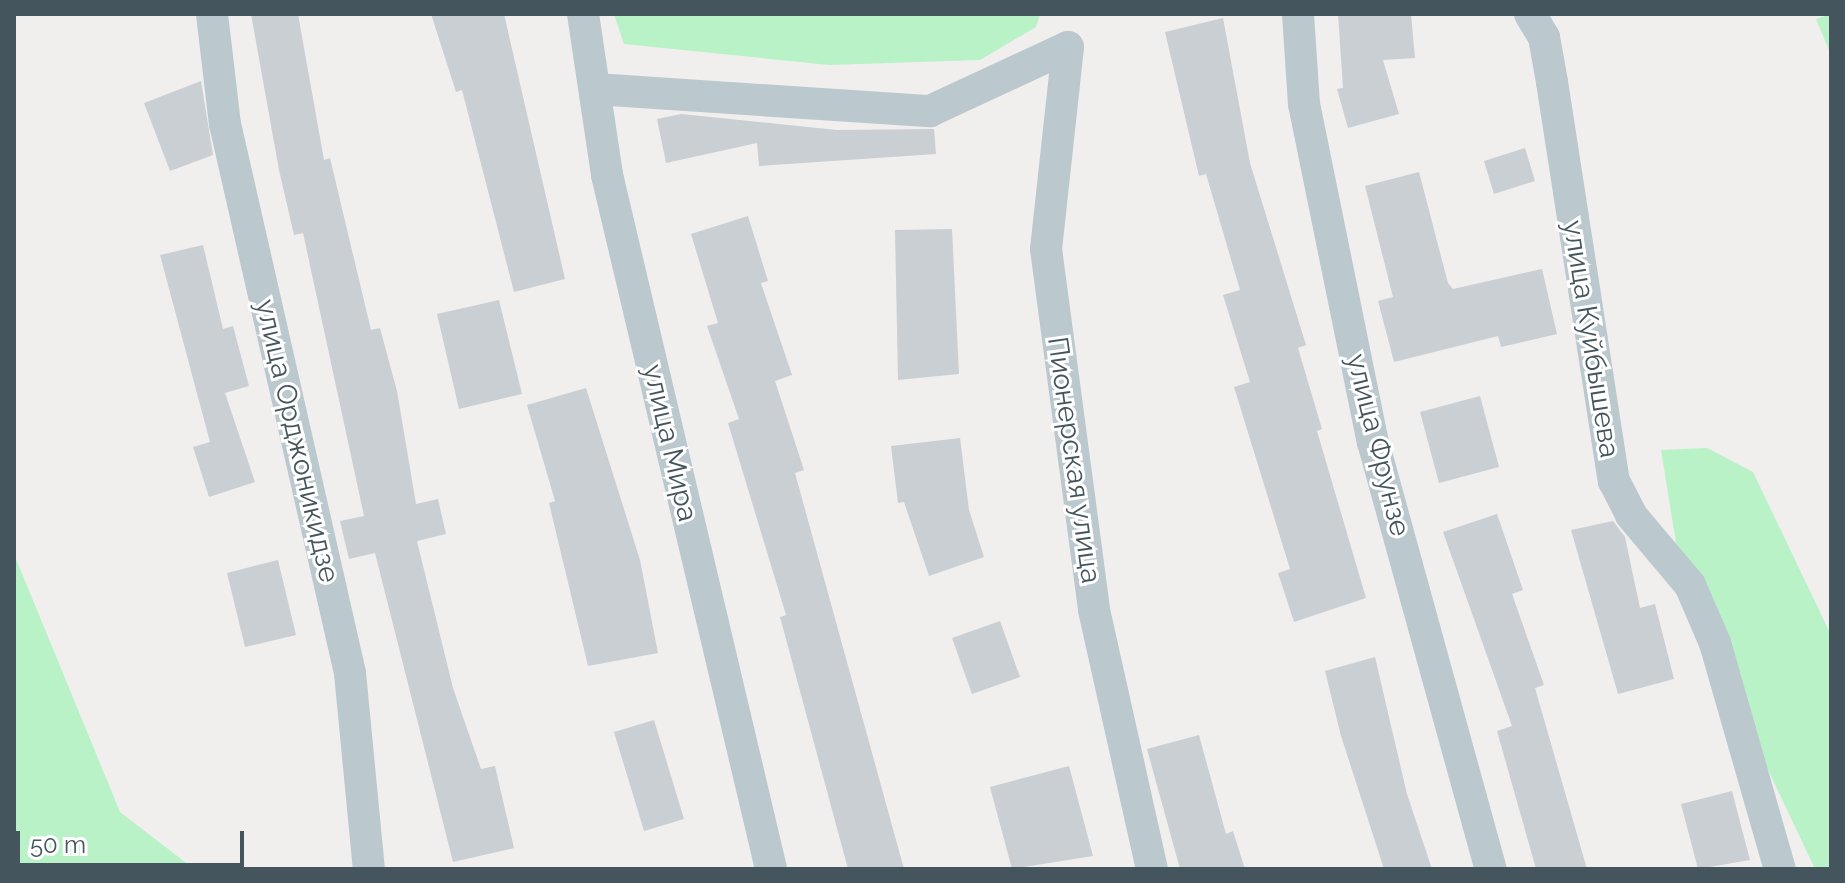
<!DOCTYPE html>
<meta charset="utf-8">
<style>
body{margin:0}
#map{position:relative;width:1845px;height:883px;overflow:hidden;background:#f1eeee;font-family:Raleway,sans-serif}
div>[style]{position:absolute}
.green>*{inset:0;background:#b9f2c7}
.building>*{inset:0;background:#cacfd3}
.minor>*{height:32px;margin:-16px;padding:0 16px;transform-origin:16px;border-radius:16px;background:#bbc8ce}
span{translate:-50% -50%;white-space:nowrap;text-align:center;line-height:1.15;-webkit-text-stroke:6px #fff;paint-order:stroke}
.street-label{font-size:28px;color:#45555d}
.frame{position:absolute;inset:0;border:16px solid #45555d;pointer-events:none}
.scale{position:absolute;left:16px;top:831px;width:228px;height:36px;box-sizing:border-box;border:4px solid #45555d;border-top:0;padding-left:10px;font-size:24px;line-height:28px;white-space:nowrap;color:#45555d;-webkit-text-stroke:6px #fff;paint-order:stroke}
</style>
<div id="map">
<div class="green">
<i style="clip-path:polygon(614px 14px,1040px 14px,1036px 27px,980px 60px,829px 65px,624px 44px)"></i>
<i style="clip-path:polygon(1831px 14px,1831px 55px,1816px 19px)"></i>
<i style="clip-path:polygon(1707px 448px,1753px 472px,1831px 635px,1831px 869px,1815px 869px,1684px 592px,1661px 450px)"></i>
<i style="clip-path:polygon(14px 554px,120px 812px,194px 869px,14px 869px)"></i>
</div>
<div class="building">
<i style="clip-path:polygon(251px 14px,298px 14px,324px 160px,330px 158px,371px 330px,380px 328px,397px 391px,416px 504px,438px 499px,446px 534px,417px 541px,453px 688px,481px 769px,495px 766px,514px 848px,453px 862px,375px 553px,349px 559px,340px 521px,364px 516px,303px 233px,294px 235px,279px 170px)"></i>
<i style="clip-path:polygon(431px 14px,504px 14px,565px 279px,514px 292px,462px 90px,456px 92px)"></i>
<i style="clip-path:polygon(1338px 14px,1411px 14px,1415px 58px,1383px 60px,1399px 114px,1348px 128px,1337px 89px,1343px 88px)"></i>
<i style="clip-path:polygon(1223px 18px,1250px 163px,1306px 345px,1298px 348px,1322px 429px,1317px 431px,1366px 598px,1294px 622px,1278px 573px,1290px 569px,1234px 387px,1250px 382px,1223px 295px,1240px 290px,1206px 174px,1199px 176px,1165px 32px)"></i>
<i style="clip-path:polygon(201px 81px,213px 155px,170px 171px,144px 103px)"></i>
<i style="clip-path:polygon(681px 114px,837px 130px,934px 129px,936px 154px,759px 166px,757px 143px,666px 163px,657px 119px)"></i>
<i style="clip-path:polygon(1525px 148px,1535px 181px,1494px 194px,1484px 161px)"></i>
<i style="clip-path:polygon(1419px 172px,1448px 283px,1453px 289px,1542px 269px,1557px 334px,1501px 347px,1498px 336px,1394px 362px,1378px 301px,1393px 297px,1365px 186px)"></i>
<i style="clip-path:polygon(748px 216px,768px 281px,761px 283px,792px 375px,775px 381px,804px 470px,795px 473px,904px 869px,848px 869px,780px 617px,786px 615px,728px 423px,739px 419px,707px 326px,718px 323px,691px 234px)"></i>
<i style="clip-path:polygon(952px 229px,959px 374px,898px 380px,895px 230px)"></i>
<i style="clip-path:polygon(203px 245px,223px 329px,233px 326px,249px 386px,225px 393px,255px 482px,209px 497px,193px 447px,210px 442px,160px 255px)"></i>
<i style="clip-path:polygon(499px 300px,522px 394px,459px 409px,437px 314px)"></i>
<i style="clip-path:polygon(586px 388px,640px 560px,658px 653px,588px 666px,549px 503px,555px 501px,527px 405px)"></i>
<i style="clip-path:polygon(1480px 396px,1499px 467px,1439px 483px,1420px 412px)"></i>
<i style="clip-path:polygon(960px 438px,969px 510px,984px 557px,929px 576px,904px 502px,898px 503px,891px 446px)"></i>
<i style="clip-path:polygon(1497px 514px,1523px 590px,1512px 594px,1544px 685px,1535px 688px,1587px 869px,1536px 869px,1497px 731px,1512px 726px,1443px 532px)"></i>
<i style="clip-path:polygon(1613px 521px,1625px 537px,1640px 608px,1655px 604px,1674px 679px,1618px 694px,1571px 530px)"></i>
<i style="clip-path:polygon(278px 560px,296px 635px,245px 647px,227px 573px)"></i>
<i style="clip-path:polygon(1000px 621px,1020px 677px,972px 694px,952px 638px)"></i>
<i style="clip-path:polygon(1375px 657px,1407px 794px,1432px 869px,1384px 869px,1341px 736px,1325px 671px)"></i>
<i style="clip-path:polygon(654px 720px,684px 819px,644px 831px,614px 732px)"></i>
<i style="clip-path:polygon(1199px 735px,1226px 834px,1233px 831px,1245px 869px,1180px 869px,1147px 749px)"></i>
<i style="clip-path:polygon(1069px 766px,1093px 856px,1012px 869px,990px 787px)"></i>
<i style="clip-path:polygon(1732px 791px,1750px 860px,1698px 869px,1681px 804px)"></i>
</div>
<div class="minor">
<i style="left:212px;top:14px;width:111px;rotate:83.3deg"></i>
<i style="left:225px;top:124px;width:563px;rotate:77.17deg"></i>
<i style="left:350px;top:673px;width:197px;rotate:84.5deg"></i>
<i style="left:583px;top:14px;width:163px;rotate:81.5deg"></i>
<i style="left:607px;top:175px;width:713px;rotate:76.7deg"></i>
<i style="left:1298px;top:14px;width:90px;rotate:86.2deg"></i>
<i style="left:1304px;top:104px;width:345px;rotate:78.5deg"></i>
<i style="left:1373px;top:442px;width:443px;rotate:74.6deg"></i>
<i style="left:1530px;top:14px;width:27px;rotate:59deg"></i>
<i style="left:1544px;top:37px;width:46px;rotate:79.9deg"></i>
<i style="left:1552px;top:82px;width:404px;rotate:81.2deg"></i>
<i style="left:1614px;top:481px;width:38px;rotate:63deg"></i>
<i style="left:1631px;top:515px;width:92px;rotate:49.9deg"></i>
<i style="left:1690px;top:585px;width:63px;rotate:66.7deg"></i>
<i style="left:1715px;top:643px;width:235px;rotate:74deg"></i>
<i style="left:1068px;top:47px;width:203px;rotate:96.2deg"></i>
<i style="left:1046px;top:249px;width:364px;rotate:82.4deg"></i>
<i style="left:1094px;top:610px;width:265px;rotate:77.4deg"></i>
<i style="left:595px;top:89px;width:336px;rotate:3.8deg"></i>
<i style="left:930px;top:111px;width:152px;rotate:-24.9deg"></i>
</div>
<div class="street-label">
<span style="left:1591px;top:339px;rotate:81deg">улица Куйбышева</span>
<span style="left:297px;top:441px;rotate:77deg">улица Орджоникидзе</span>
<span style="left:670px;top:443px;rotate:77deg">улица Мира</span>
<span style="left:1378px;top:445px;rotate:76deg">улица Фрунзе</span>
<span style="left:1074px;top:460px;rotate:82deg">Пионерская улица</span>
</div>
<div class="frame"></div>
<div class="scale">50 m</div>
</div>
